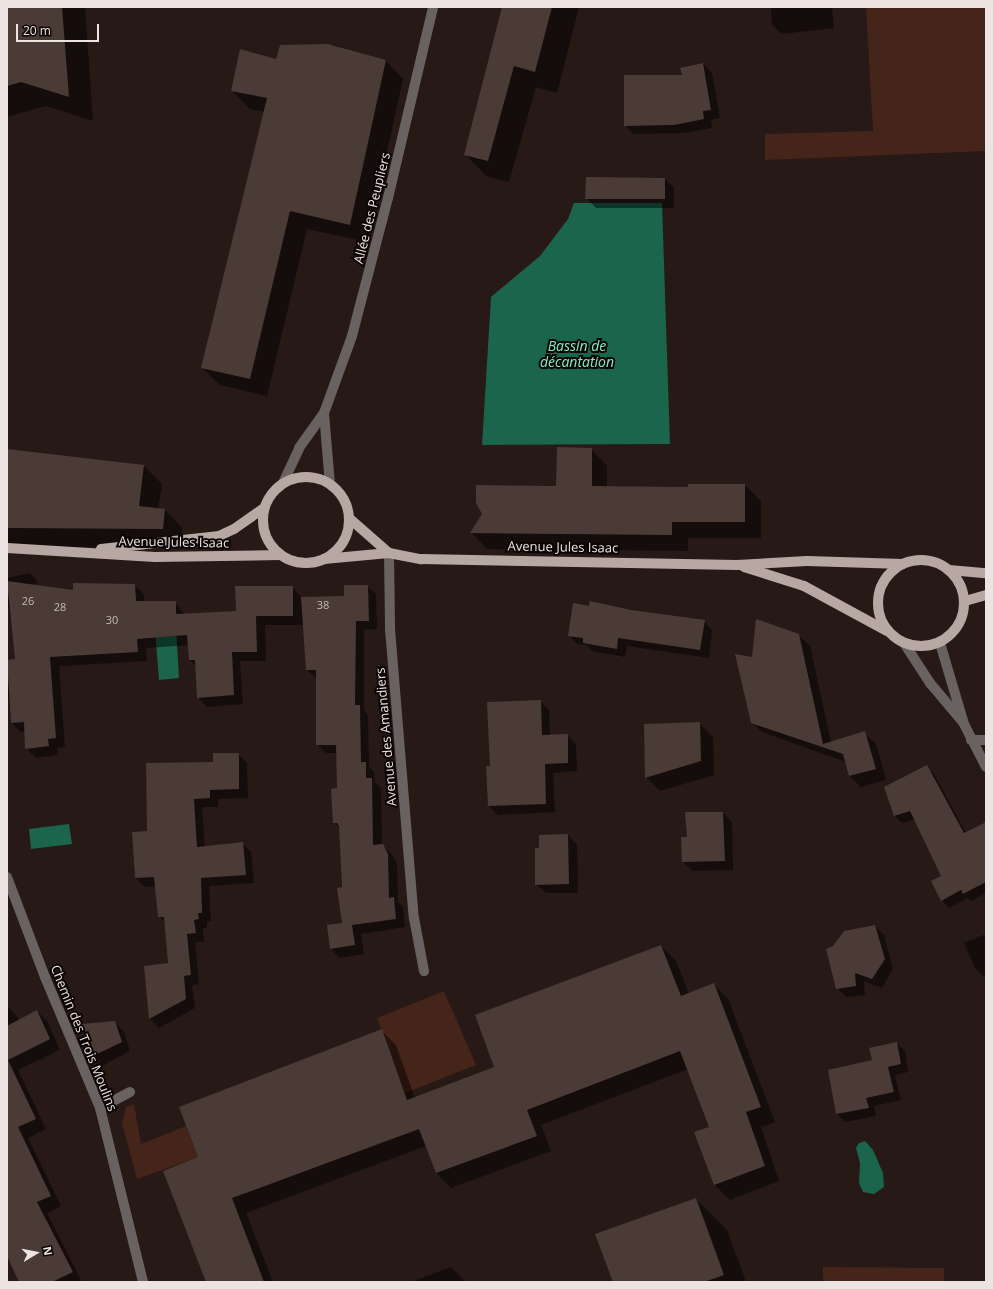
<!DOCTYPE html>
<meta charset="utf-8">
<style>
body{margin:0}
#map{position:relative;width:993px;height:1289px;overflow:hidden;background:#271915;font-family:"Open Sans",sans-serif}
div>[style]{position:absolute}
.green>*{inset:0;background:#45241a}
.water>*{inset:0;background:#1a654b}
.shadow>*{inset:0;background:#0007}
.building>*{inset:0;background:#4b3b37}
.minor>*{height:10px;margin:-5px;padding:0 5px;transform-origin:5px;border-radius:5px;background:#6a6260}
.major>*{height:10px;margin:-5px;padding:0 5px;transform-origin:5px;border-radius:5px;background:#b8a8a4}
.major>.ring{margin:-5px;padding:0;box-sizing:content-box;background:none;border:10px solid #b8a8a4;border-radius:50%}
span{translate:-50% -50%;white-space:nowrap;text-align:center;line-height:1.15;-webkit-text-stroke:4px #0b0605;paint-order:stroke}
.number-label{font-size:11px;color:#c4b9b6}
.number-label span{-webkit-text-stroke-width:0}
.street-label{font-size:13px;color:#ede3e0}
.water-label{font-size:14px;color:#85ecc1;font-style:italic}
.frame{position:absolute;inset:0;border:8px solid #ede3e0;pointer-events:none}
.north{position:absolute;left:16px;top:1233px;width:40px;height:40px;-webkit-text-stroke:3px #0b0605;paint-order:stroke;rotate:80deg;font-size:11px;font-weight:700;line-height:16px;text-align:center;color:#ede3e0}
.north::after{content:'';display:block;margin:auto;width:14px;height:18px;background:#ede3e0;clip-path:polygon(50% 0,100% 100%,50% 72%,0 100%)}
.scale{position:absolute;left:16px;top:24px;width:83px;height:18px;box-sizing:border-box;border:2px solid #ede3e0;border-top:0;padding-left:5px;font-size:12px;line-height:14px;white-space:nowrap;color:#ede3e0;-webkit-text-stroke:3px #0b0605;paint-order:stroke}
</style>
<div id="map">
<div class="green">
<i style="clip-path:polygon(866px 7px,986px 7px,986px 151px,765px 160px,765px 134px,873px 131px)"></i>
<i style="clip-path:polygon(444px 991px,476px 1065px,405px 1093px,377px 1018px)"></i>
<i style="clip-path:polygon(134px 1104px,141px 1144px,186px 1126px,198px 1157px,137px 1179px,122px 1123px,126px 1107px)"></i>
<i style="clip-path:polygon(823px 1267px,944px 1268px,944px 1282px,823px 1282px)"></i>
</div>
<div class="water">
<i style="clip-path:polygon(574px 203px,662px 203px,670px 444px,482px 445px,491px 297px,540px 256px,568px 219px)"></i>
<i style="clip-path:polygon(176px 628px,179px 678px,159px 680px,155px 630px)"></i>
<i style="clip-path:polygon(69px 824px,72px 844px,31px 849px,29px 829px)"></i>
<i style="clip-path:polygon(865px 1141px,873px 1150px,883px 1173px,884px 1187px,874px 1194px,863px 1192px,859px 1183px,860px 1163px,856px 1148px,859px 1143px)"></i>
</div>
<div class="shadow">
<i style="clip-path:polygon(7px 7px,85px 7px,93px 121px,46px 106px,7px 117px)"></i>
<i style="clip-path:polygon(503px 7px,579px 7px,557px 93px,536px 87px,509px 182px,486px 176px,465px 154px)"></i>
<i style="clip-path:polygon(771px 7px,832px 7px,834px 28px,782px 34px,772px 25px)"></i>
<i style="clip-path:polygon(334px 45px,386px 61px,403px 79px,367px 242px,307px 229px,267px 396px,220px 385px,202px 368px,265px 112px,250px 109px,232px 91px,277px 60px,280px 46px)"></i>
<i style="clip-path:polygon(703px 64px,712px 73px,720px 118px,711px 120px,712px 128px,684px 133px,633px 134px,625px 125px,683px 76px)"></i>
<i style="clip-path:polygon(665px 179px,674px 188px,674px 208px,596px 208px,586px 198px)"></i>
<i style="clip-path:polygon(591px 449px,607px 466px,607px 487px,689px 488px,745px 485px,761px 501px,761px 538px,688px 538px,688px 551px,487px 549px,471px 532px,557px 487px)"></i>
<i style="clip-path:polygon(7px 450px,144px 466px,162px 484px,158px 509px,165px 510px,182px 528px,181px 546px,75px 547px,7px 543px)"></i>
<i style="clip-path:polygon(30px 573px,38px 582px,34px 586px,74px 591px,134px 585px,144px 594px,144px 602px,175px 602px,185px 615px,237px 612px,293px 587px,302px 598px,345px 597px,367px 586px,376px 594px,377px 629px,364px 630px,364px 710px,368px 715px,369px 767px,374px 772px,375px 782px,381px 788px,382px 845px,392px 854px,397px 864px,398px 902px,403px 907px,405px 927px,361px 934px,364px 954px,339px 958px,331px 949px,343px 924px,340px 829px,334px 822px,338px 789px,337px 753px,326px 753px,317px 744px,317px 679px,307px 670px,304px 625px,265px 625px,266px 661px,240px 661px,243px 704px,207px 707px,198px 697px,196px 666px,190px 660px,189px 645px,146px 648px,147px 661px,59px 666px,65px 747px,57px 748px,58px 755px,36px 758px,26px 748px,25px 732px,21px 732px,12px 723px,7px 688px,7px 661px,16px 660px,9px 606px,7px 608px,7px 578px)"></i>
<i style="clip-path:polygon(631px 611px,704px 621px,712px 630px,709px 658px,627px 646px,625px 657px,592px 651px,587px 645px,577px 644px,569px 635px)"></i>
<i style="clip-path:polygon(798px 635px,810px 646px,831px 742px,864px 733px,876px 744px,886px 780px,861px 787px,850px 776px,846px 762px,762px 732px,750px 720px,737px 656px,753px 658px)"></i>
<i style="clip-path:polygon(540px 701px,549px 710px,550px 736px,567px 735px,576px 744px,577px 771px,553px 773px,555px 812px,498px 815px,489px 806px,491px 767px)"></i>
<i style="clip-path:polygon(699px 723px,713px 737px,714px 775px,660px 791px,646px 777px)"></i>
<i style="clip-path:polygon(238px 754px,247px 763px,248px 798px,218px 799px,218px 807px,202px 807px,205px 847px,242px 843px,251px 852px,254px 883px,209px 886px,211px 921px,207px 922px,207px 928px,203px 928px,204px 942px,195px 942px,199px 984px,192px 985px,195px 1008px,159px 1028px,150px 1019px,145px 967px,170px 964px,166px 923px,159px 916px,156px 886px,145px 887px,136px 878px,148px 832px,214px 763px)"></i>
<i style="clip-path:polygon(926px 767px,934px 774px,966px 833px,986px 823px,986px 893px,971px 901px,968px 898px,949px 908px,942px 900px,942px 876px,915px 819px,902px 823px,895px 816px,885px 788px)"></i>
<i style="clip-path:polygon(723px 813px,732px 822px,733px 870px,692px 871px,683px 862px,688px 838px)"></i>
<i style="clip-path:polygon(568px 835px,577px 845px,578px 893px,546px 893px,536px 884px,540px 849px)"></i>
<i style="clip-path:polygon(875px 926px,884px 935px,893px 969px,882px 988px,864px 981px,865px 995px,846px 997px,837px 988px)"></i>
<i style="clip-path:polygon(986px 934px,986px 976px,984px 977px,975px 968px,964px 943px)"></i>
<i style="clip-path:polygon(661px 946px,676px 961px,689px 994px,713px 984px,728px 999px,775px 1122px,761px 1127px,779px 1181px,730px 1200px,715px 1185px,695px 1133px,711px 1127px,688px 1069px,541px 1125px,551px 1151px,451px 1188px,436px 1173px,426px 1146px,246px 1213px,273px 1282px,207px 1282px,200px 1158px,381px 1030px,396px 1045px,415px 1098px,496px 1067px)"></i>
<i style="clip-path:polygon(9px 1008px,20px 1020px,37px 1011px,47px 1021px,60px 1050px,18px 1070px,46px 1129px,28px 1138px,61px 1206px,47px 1213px,82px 1282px,21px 1282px,7px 1254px,7px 1009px)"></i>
<i style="clip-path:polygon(115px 1022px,124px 1032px,130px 1051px,103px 1065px,94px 1055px)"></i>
<i style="clip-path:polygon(897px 1043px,905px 1051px,908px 1072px,895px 1075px,901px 1100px,874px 1106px,876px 1116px,845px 1122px,837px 1114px)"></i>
<i style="clip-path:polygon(696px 1199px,727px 1230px,746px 1282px,614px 1282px)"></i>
<i style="clip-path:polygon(451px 1267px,466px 1282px,411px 1282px)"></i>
</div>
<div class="building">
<i style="clip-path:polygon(7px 7px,62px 7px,69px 97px,21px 82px,7px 86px)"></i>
<i style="clip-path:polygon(502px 7px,552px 7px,535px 72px,514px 66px,488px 161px,464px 155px)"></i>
<i style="clip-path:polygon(328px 44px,386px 60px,350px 225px,290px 211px,250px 379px,201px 368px,267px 98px,231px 91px,240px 49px,276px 59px,280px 45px)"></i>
<i style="clip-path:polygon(703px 63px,711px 110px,703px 111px,704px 119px,674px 125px,624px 126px,624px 75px,682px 75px,680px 68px)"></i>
<i style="clip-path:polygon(586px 177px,665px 178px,665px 199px,585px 199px)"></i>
<i style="clip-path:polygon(557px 447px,592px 448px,592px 486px,688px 487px,688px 484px,745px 484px,745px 522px,672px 522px,672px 535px,470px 533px,482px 514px,476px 503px,476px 485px,556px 486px)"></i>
<i style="clip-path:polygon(7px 449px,144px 465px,139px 506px,165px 509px,163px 529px,7px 528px)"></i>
<i style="clip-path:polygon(7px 581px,73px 590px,73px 583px,135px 584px,136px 601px,176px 601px,176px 614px,236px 611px,235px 586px,293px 586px,293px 616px,256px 616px,257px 652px,232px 652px,234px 695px,197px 698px,195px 660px,189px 660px,187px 635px,137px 639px,138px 652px,50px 657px,56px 738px,48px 739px,49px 746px,25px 749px,24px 722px,11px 723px,7px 660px,15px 659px)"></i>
<i style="clip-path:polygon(344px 585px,368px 585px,369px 621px,356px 621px,355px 705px,360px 705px,361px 762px,366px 762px,366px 778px,372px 778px,373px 845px,383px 844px,388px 854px,389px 898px,394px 897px,396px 919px,352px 925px,355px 945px,330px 949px,327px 925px,342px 923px,337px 888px,342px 887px,339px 826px,337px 823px,333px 823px,331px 789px,337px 788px,336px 745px,316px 745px,316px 670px,306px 670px,301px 597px,344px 596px)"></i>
<i style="clip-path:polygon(590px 601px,631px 610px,705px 620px,700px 650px,618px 638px,617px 649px,583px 643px,583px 638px,568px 636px,573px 603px,589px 606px)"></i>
<i style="clip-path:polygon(756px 619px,799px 634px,823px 744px,865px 731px,876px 769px,849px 776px,843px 754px,751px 723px,735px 654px,752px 657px)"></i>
<i style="clip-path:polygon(541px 700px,542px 735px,568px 734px,568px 763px,545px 764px,546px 804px,488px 806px,486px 766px,490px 766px,487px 702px)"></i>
<i style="clip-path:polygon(700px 722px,701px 761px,645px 778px,644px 724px)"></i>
<i style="clip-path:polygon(213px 753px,239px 753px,239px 789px,210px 790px,210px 798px,194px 799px,197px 847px,243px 842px,246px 875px,201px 878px,202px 913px,198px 913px,199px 919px,194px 920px,196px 933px,187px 934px,191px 975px,184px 976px,186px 999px,149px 1019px,144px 966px,168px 963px,164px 917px,158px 917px,154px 877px,135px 878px,132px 832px,147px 831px,146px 763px,213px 762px)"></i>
<i style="clip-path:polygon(927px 765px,964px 833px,986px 822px,986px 882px,963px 894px,961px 890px,941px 901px,931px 881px,941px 876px,910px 811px,894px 816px,884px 787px)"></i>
<i style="clip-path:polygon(685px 812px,723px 812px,725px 861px,682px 862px,681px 837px,687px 837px)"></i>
<i style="clip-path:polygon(568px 834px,569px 884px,535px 885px,535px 848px,539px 848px,539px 835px)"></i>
<i style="clip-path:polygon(875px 925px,885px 959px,872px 979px,855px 973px,856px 986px,836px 989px,826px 949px,833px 946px,844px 931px)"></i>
<i style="clip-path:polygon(661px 945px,681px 996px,714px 983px,761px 1107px,746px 1112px,765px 1166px,714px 1185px,694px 1132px,709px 1127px,680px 1051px,527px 1110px,537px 1136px,436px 1173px,419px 1129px,232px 1198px,264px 1282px,206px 1282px,163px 1171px,198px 1157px,179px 1107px,382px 1029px,407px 1100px,494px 1067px,475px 1015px)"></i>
<i style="clip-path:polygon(37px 1010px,50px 1039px,8px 1060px,36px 1119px,18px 1127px,51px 1196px,37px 1202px,73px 1272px,52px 1282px,19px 1282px,7px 1256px,7px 1026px)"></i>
<i style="clip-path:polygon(115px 1021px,122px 1042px,93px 1056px,82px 1024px)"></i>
<i style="clip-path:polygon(897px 1042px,901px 1064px,888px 1067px,894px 1092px,866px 1098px,869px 1108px,836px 1114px,828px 1070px,872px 1060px,869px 1048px)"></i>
<i style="clip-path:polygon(696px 1198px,724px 1275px,704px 1282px,613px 1282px,595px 1234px)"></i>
</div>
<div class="minor">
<i style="left:324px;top:413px;width:71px;rotate:85.2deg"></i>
<i style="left:283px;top:483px;width:38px;rotate:-65deg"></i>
<i style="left:299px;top:448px;width:43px;rotate:-54.5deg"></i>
<i style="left:324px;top:413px;width:82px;rotate:-70deg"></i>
<i style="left:352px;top:336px;width:143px;rotate:-75.4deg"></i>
<i style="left:388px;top:198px;width:196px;rotate:-76.7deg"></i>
<i style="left:389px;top:553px;width:76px;rotate:89.2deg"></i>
<i style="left:390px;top:629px;width:290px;rotate:85.3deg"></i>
<i style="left:414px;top:918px;width:54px;rotate:79.3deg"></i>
<i style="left:904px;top:643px;width:48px;rotate:57deg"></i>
<i style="left:930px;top:683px;width:50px;rotate:49.9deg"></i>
<i style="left:940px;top:643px;width:84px;rotate:73.5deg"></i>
<i style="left:964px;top:724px;width:48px;rotate:62.9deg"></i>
<i style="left:971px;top:740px;width:15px"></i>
<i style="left:7px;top:877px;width:107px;rotate:69.2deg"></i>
<i style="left:45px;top:977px;width:142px;rotate:67.2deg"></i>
<i style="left:100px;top:1108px;width:179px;rotate:76.1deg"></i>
<i style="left:100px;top:1108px;width:34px;rotate:-28deg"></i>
</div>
<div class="major">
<i class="ring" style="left:263px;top:477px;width:76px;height:76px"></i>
<i style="left:349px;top:518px;width:53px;rotate:41.2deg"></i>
<i style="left:7px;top:548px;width:148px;rotate:3.5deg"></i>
<i style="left:155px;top:557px;width:125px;rotate:-0.9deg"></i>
<i style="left:101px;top:549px;width:119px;rotate:-6.3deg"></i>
<i style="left:219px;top:536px;width:17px;rotate:-25deg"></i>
<i style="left:234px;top:529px;width:37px;rotate:-35deg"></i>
<i style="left:324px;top:559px;width:65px;rotate:-5.3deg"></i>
<i style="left:389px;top:553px;width:33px;rotate:11deg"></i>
<i style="left:421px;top:559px;width:316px;rotate:1.1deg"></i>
<i style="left:737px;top:565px;width:70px;rotate:-3.3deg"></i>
<i style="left:807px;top:561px;width:96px;rotate:1.8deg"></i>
<i class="ring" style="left:878px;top:560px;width:76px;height:76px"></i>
<i style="left:744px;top:567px;width:63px;rotate:17.6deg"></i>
<i style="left:804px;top:586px;width:94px;rotate:28.5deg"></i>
<i style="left:949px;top:570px;width:37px;rotate:5deg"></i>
<i style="left:965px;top:601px;width:22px;rotate:-16deg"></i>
</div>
<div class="number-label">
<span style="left:28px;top:601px">26</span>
<span style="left:323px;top:605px">38</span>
<span style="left:60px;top:607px">28</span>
<span style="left:112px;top:620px">30</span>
</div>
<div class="street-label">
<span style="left:372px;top:208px;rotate:-76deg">Allée des Peupliers</span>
<span style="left:174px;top:542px;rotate:1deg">Avenue Jules Isaac</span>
<span style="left:563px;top:547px;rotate:1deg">Avenue Jules Isaac</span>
<span style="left:386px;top:737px;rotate:-95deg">Avenue des Amandiers</span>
<span style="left:84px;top:1038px;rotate:68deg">Chemin des Trois Moulins</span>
</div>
<div class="water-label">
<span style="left:577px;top:354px">Bassin de<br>décantation</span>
</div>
<div class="frame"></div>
<div class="north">N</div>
<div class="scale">20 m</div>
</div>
